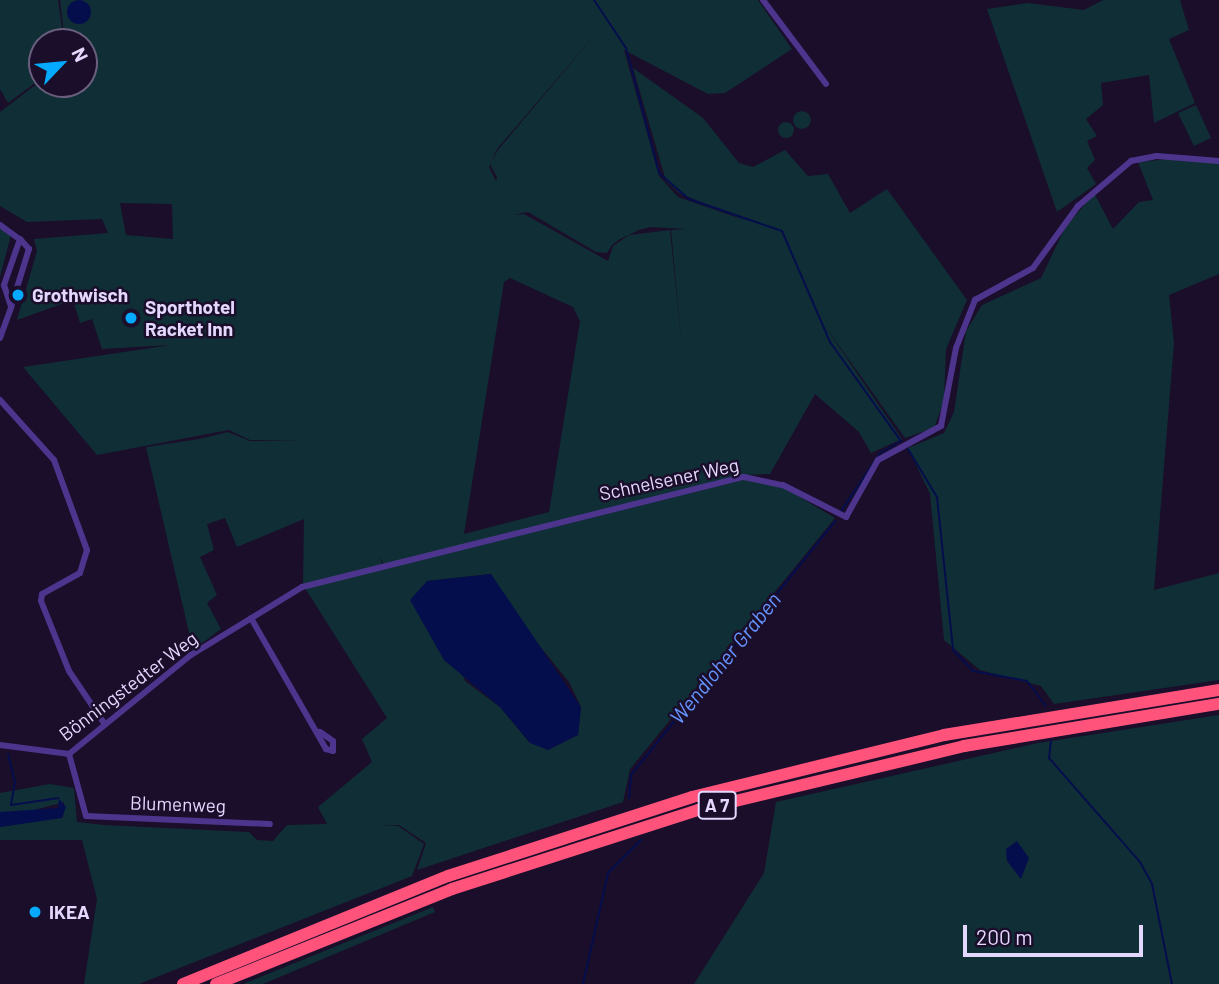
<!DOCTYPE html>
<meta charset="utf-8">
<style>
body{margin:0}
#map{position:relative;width:1219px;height:984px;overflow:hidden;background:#1a0e2b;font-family:Barlow,sans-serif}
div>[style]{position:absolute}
.green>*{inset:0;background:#102e35}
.round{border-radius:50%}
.water>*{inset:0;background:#050e4c}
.stream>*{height:2px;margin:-1px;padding:0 1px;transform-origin:1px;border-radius:1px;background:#050e4c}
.minor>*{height:6px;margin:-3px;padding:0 3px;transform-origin:3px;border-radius:3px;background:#4d358e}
.motorway>*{height:12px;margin:-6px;padding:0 6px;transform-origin:6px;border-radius:6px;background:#ff537c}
.dots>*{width:19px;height:19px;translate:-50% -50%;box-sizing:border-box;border:4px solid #1a0e2b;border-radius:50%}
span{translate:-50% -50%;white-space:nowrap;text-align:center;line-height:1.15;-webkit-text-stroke:5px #1a0e2b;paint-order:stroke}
.shield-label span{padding:2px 5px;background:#1a0e2b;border:2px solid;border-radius:5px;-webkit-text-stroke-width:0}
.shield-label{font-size:18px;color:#e5d8ff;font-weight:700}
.poi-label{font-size:19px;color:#e5d8ff;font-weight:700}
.left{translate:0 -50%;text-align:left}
.street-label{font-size:19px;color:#e5d8ff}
.water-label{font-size:21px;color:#6694ff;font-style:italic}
.north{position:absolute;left:28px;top:28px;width:70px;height:70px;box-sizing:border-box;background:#1a0e2b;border:2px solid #6b5f80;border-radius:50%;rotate:64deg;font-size:19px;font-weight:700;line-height:28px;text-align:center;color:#e5d8ff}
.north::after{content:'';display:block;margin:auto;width:24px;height:32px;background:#04aaff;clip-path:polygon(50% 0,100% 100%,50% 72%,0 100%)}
.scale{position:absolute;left:963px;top:925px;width:180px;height:32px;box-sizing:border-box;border:4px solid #e5d8ff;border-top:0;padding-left:9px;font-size:21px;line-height:24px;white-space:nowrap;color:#e5d8ff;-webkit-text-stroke:5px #1a0e2b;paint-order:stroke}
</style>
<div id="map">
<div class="green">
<i style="clip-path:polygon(0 0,58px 0,64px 42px,42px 42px,42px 78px,8px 103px,0 89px)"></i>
<i style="clip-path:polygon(evenodd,60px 0,758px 0,792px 49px,725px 93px,708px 94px,624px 50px,659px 176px,678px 197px,747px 221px,679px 193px,666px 181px,633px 68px,703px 118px,739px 163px,753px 167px,785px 150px,808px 176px,828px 174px,850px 213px,887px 189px,967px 300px,946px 349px,944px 401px,934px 428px,905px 438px,822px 322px,902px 439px,871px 453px,859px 432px,815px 394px,770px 474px,745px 475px,783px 487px,835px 518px,630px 769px,623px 802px,417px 870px,426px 843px,399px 825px,381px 825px,398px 826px,424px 844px,412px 876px,139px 984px,84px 984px,97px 899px,82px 840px,0 840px,0 827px,63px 817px,64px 802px,12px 816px,0 812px,0 793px,50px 784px,74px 788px,77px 822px,104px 825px,249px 832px,257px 840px,273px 841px,287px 825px,327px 824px,318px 807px,372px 762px,362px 739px,387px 718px,305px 588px,385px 566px,379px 556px,383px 565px,303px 586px,304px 519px,237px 547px,225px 518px,207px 524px,214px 550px,200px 557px,217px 595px,207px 603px,221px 629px,193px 650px,146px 447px,199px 439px,228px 432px,250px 441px,301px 440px,250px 440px,229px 430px,97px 455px,23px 367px,171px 345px,102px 349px,92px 319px,80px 323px,73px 300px,17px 320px,37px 251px,34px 239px,108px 233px,102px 219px,27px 222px,0 206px,0 112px,42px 80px,84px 84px,84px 42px,65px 42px,60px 0,604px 24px,498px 150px,490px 164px,497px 177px,496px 181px,489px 167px,497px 149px,604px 24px,60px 0,120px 203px,172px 204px,173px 239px,126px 235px,120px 203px,60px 0,528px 212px,596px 252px,607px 253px,612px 245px,620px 239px,639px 230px,650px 227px,686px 229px,671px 230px,681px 338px,670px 230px,629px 235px,613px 246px,608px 261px,524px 214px,513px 215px,528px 212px,60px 0,510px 278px,573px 307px,580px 321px,549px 512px,464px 534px,504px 282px,510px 278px,60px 0,491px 574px,504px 602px,569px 682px,581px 707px,578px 735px,530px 743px,500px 707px,465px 681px,427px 581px,491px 574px)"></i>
<i style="clip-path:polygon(1103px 0,1180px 0,1189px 30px,1169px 39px,1195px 103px,1154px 123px,1149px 75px,1101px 83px,1103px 105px,1086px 119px,1097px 136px,1087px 141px,1095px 160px,1087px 168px,1096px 184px,1057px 212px,987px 9px,1028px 3px,1084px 10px)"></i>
<i style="clip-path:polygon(1196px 105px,1211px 138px,1194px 146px,1178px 113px)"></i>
<i class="round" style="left:793px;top:111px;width:18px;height:18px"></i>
<i class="round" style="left:778px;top:122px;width:16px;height:16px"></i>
<i style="clip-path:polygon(1168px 159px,1219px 163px,1219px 274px,1169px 295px,1174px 343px,1154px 590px,1219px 573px,1219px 680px,1054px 704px,1041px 686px,980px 670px,944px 640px,930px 494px,908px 448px,944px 433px,954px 412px,966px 331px,982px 305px,1041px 278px,1065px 228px,1094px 193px,1113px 229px,1139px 202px,1153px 200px,1138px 162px)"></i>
<i style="clip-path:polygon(0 228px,11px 235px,0 277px)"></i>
<i style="clip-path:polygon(1219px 715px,1219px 984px,694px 984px,764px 873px,776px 802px,1038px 743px)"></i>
<i style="clip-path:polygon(433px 907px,435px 912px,263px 984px,243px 984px)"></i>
</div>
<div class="water">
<i class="round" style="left:67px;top:0;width:24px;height:24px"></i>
<i style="clip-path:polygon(491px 574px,581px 707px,578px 735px,548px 750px,530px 743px,500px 707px,444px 660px,410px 600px,427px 581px)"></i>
<i style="clip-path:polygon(59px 799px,66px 807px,62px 818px,0 827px,0 812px,58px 808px)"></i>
<i style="clip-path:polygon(1017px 841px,1029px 858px,1021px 879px,1007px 861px,1006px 849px)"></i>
</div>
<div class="stream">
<i style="left:594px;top:0;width:58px;rotate:56.3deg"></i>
<i style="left:626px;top:48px;width:129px;rotate:75.2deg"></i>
<i style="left:659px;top:173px;width:40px;rotate:41deg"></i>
<i style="left:689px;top:199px;width:98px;rotate:19deg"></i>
<i style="left:782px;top:231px;width:121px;rotate:66.6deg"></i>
<i style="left:830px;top:342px;width:122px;rotate:54.4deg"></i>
<i style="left:901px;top:441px;width:24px;rotate:150deg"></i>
<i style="left:880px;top:453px;width:72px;rotate:123.7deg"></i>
<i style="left:908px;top:449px;width:56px;rotate:58.9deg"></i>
<i style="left:937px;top:497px;width:154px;rotate:84deg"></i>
<i style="left:953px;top:650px;width:29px;rotate:46deg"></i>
<i style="left:973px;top:671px;width:55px;rotate:10.5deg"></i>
<i style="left:1027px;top:681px;width:31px;rotate:53deg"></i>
<i style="left:1051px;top:740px;width:18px;rotate:96deg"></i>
<i style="left:1049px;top:758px;width:138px;rotate:48.8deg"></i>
<i style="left:1140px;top:862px;width:25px;rotate:61deg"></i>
<i style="left:1152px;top:884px;width:102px;rotate:78.7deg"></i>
<i style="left:8px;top:754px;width:29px;rotate:76deg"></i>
<i style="left:15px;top:782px;width:23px;rotate:100deg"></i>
<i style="left:11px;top:805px;width:48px;rotate:-8.5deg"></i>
<i style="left:629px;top:798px;width:23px;rotate:-85deg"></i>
<i style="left:631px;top:775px;width:326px;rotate:-51.2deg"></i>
<i style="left:583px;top:984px;width:114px;rotate:-77.3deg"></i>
<i style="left:608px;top:873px;width:47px;rotate:-45deg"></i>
</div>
<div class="minor">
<i style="left:763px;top:0;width:105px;rotate:53.1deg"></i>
<i style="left:0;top:225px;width:24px;rotate:36deg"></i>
<i style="left:0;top:338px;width:33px;rotate:-70deg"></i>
<i style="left:11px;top:307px;width:61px;rotate:-72.8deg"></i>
<i style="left:29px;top:249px;width:13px;rotate:-132deg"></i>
<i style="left:20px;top:239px;width:49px;rotate:109.2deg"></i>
<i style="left:4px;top:285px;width:23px;rotate:72deg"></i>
<i style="left:0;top:400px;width:81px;rotate:48deg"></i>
<i style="left:54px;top:460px;width:96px;rotate:69.9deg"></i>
<i style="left:87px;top:550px;width:24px;rotate:107deg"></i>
<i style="left:80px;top:573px;width:43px;rotate:151.1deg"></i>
<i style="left:42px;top:594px;width:7px;rotate:98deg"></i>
<i style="left:41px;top:601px;width:75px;rotate:68.2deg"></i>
<i style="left:69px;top:671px;width:63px;rotate:56.1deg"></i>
<i style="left:251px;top:618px;width:151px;rotate:60.2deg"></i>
<i style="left:326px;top:749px;width:7px;rotate:16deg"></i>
<i style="left:333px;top:751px;width:10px;rotate:-90deg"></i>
<i style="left:333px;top:741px;width:16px;rotate:-145deg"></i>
<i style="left:0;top:745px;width:70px;rotate:7.4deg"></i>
<i style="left:69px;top:754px;width:157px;rotate:-39.1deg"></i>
<i style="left:191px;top:655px;width:130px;rotate:-31.5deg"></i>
<i style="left:302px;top:587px;width:455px;rotate:-14deg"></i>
<i style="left:744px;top:477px;width:40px;rotate:12deg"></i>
<i style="left:783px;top:485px;width:71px;rotate:26.9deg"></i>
<i style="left:846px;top:517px;width:65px;rotate:-60.7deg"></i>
<i style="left:878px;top:460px;width:72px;rotate:-28.4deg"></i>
<i style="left:941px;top:426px;width:79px;rotate:-79.1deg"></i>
<i style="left:956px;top:348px;width:52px;rotate:-68.4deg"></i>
<i style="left:975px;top:300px;width:66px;rotate:-28.9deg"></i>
<i style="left:1033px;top:268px;width:77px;rotate:-54deg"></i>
<i style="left:1078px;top:206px;width:70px;rotate:-40.3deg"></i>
<i style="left:1131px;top:161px;width:26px;rotate:-11deg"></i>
<i style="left:1157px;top:156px;width:62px;rotate:4.6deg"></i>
<i style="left:69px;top:754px;width:64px;rotate:74.7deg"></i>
<i style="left:86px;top:816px;width:184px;rotate:2.5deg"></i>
</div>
<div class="motorway">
<i style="left:183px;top:984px;width:286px;rotate:-22.2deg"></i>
<i style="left:448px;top:876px;width:256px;rotate:-17.9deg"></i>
<i style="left:692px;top:797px;width:260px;rotate:-13.8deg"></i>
<i style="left:944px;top:735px;width:279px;rotate:-9.3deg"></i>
<i style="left:216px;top:984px;width:254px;rotate:-21.9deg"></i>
<i style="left:452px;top:889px;width:258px;rotate:-17.8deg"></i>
<i style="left:698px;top:810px;width:274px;rotate:-13.5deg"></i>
<i style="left:964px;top:746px;width:258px;rotate:-9.4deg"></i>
</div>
<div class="dots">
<i style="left:18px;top:295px;background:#04aaff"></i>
<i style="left:131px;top:318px;background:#04aaff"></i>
<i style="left:35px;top:912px;background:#04aaff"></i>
</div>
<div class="shield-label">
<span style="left:717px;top:805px">A 7</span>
</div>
<div class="poi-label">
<span class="left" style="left:32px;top:295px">Grothwisch</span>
<span class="left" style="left:145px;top:318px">Sporthotel<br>Racket Inn</span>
<span class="left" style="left:49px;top:912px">IKEA</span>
</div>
<div class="street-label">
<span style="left:669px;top:479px;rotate:-12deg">Schnelsener Weg</span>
<span style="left:128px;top:686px;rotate:-37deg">Bönningstedter Weg</span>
<span style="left:178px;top:804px;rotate:2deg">Blumenweg</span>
</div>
<div class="water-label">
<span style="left:725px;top:658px;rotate:-51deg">Wendloher Graben</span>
</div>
<div class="north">N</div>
<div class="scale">200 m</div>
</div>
